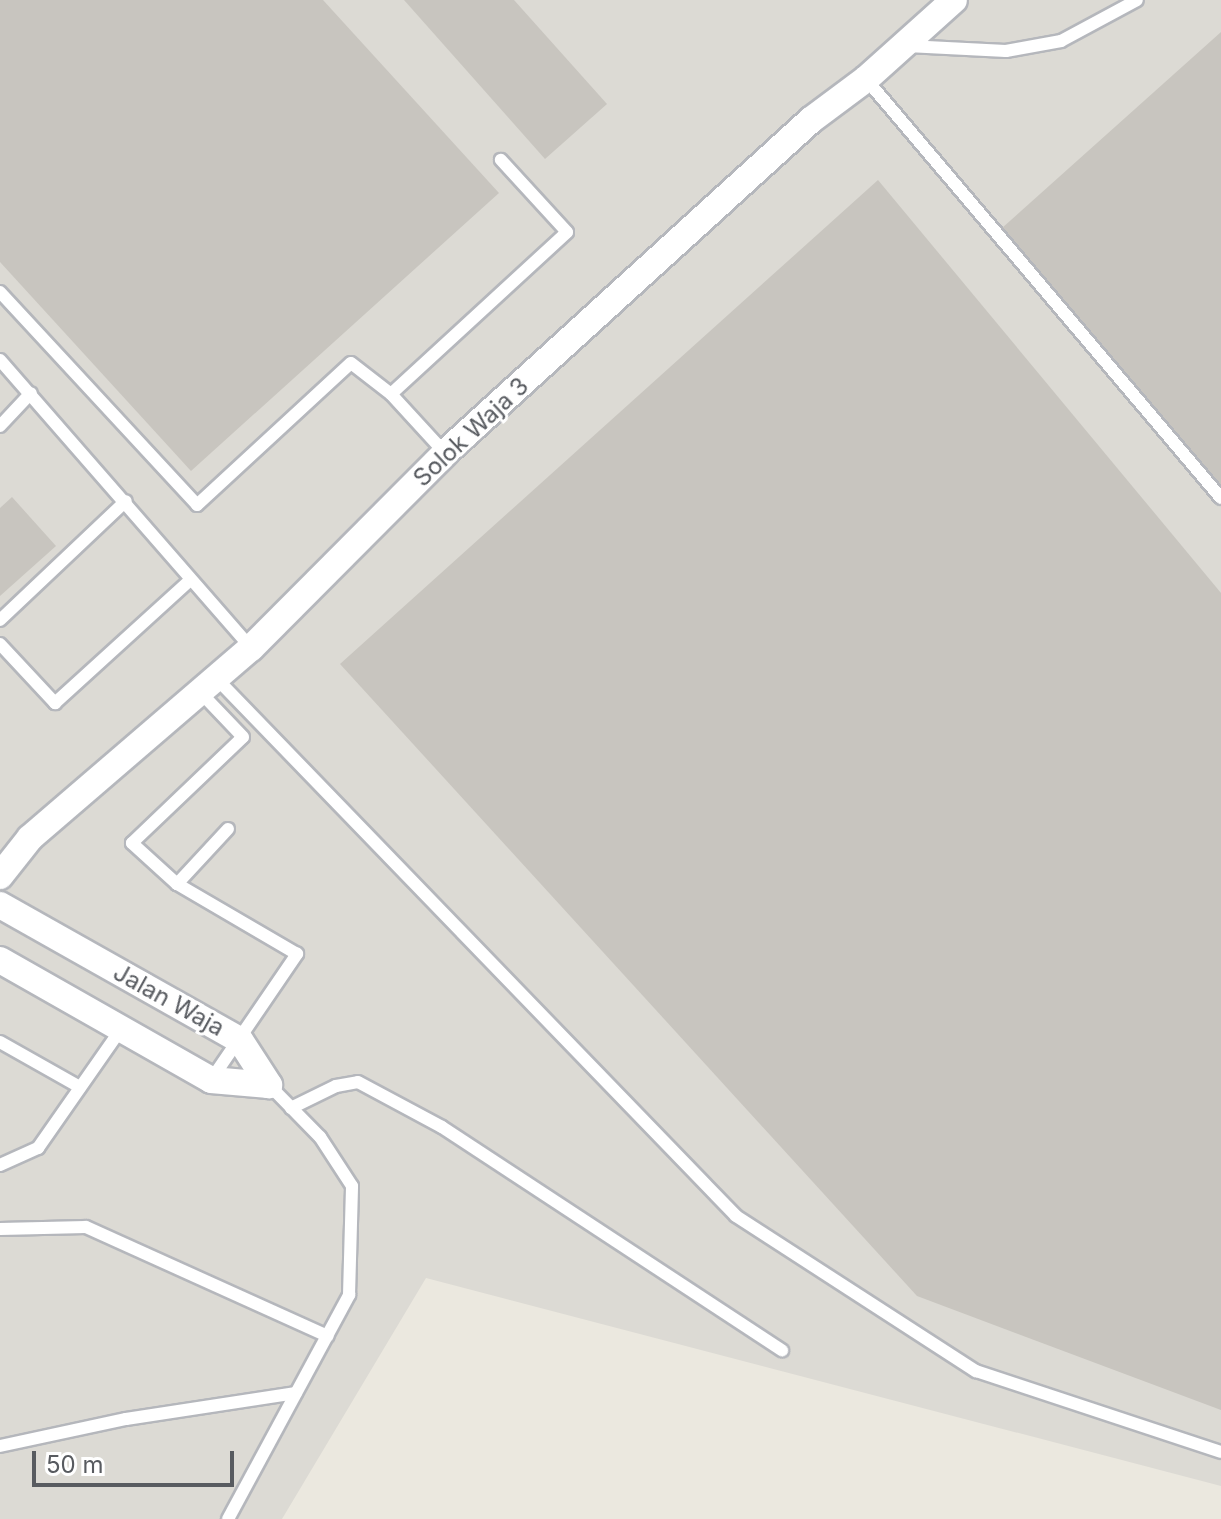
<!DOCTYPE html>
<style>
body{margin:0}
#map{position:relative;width:1221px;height:1519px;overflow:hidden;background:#ebe8df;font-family:Inter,sans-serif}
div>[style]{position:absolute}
.industrial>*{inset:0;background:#dcdad4}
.building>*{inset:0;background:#c8c5bf}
.roads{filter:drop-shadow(2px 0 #b5b7bc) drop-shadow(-2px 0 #b5b7bc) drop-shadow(0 2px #b5b7bc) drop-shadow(0 -2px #b5b7bc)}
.service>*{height:12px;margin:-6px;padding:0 6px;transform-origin:6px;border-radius:6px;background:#fff}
.minor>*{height:26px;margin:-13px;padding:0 13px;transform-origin:13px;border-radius:13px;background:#fff}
span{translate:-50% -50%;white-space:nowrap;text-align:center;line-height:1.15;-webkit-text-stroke:6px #fff;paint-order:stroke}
.street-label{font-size:24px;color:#585b60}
.scale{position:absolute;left:32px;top:1451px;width:202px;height:36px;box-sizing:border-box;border:4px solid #585b60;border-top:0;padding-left:10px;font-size:24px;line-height:28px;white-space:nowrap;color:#585b60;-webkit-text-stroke:6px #fff;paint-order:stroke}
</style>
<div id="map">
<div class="industrial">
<i style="clip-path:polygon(0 0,1221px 0,1221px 1486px,426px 1278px,282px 1519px,0 1519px)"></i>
</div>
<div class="building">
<i style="clip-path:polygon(0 0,323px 0,499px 193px,191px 471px,0 262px)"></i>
<i style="clip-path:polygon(404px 0,514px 0,607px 104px,545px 159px)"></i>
<i style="clip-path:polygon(1221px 32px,1221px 489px,993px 236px)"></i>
<i style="clip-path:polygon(878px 180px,1221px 593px,1221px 1410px,917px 1296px,340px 664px)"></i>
<i style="clip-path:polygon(12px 497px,56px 546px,0 596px,0 508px)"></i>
</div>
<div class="roads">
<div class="service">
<i style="left:907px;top:46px;width:99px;rotate:2.9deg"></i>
<i style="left:1006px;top:51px;width:56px;rotate:-10.3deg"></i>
<i style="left:1061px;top:41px;width:86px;rotate:-28.3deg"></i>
<i style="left:866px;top:79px;width:549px;rotate:49.73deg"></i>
<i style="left:0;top:292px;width:290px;rotate:47.2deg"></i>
<i style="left:197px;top:505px;width:209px;rotate:-42.7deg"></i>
<i style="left:351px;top:363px;width:51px;rotate:37.8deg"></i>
<i style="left:391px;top:394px;width:80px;rotate:47.5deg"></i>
<i style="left:0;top:360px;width:382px;rotate:48.9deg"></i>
<i style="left:391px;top:394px;width:239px;rotate:-42.6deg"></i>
<i style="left:567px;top:232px;width:98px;rotate:-132.5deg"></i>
<i style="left:0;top:426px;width:45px;rotate:-46.8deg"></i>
<i style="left:0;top:620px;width:173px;rotate:-43.4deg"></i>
<i style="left:0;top:644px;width:81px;rotate:47deg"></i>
<i style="left:55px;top:703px;width:183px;rotate:-42.3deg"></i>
<i style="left:216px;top:678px;width:748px;rotate:45.97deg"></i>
<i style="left:736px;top:1216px;width:286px;rotate:32.9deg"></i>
<i style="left:976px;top:1371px;width:258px;rotate:18.3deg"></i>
<i style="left:177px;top:884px;width:61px;rotate:-137.7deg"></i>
<i style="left:132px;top:843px;width:153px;rotate:-43.7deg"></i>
<i style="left:243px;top:737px;width:62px;rotate:-133.7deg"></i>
<i style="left:0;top:1042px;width:92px;rotate:29.4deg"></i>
<i style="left:211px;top:1080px;width:153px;rotate:-55.7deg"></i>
<i style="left:297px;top:954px;width:139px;rotate:-149.7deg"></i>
<i style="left:177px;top:884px;width:75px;rotate:-47.2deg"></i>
<i style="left:291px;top:1108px;width:50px;rotate:-26.1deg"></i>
<i style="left:336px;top:1086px;width:22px;rotate:-10deg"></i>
<i style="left:358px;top:1082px;width:95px;rotate:28.2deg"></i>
<i style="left:442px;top:1127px;width:407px;rotate:33.3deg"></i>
<i style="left:0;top:1165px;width:42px;rotate:-24.1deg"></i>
<i style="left:38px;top:1148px;width:145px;rotate:-55.1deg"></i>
<i style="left:0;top:1229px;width:86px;rotate:-1.3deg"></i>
<i style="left:86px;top:1227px;width:265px;rotate:24.3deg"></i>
<i style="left:0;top:1446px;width:129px;rotate:-12.1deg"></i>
<i style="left:126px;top:1419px;width:172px;rotate:-8.7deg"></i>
<i style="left:228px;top:1519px;width:255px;rotate:-61.6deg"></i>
<i style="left:349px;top:1295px;width:109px;rotate:-88.4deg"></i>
<i style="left:352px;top:1186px;width:59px;rotate:-123.1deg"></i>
<i style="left:320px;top:1137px;width:73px;rotate:-134.4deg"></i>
</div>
<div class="minor">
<i style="left:0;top:876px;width:48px;rotate:-51.7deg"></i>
<i style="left:30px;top:838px;width:291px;rotate:-40.7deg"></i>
<i style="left:251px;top:648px;width:275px;rotate:-45.1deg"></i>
<i style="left:445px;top:453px;width:495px;rotate:-42.3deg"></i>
<i style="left:811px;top:120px;width:69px;rotate:-36.7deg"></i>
<i style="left:866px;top:79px;width:118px;rotate:-41.9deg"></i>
<i style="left:0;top:905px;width:275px;rotate:29.4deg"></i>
<i style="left:240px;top:1040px;width:54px;rotate:57.2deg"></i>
<i style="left:0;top:960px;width:243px;rotate:29.6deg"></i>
<i style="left:211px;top:1080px;width:58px;rotate:4.9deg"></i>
</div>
</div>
<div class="street-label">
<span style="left:471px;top:432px;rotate:-43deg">Solok Waja 3</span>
<span style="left:169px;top:1000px;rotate:29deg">Jalan Waja</span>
</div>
<div class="scale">50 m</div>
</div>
